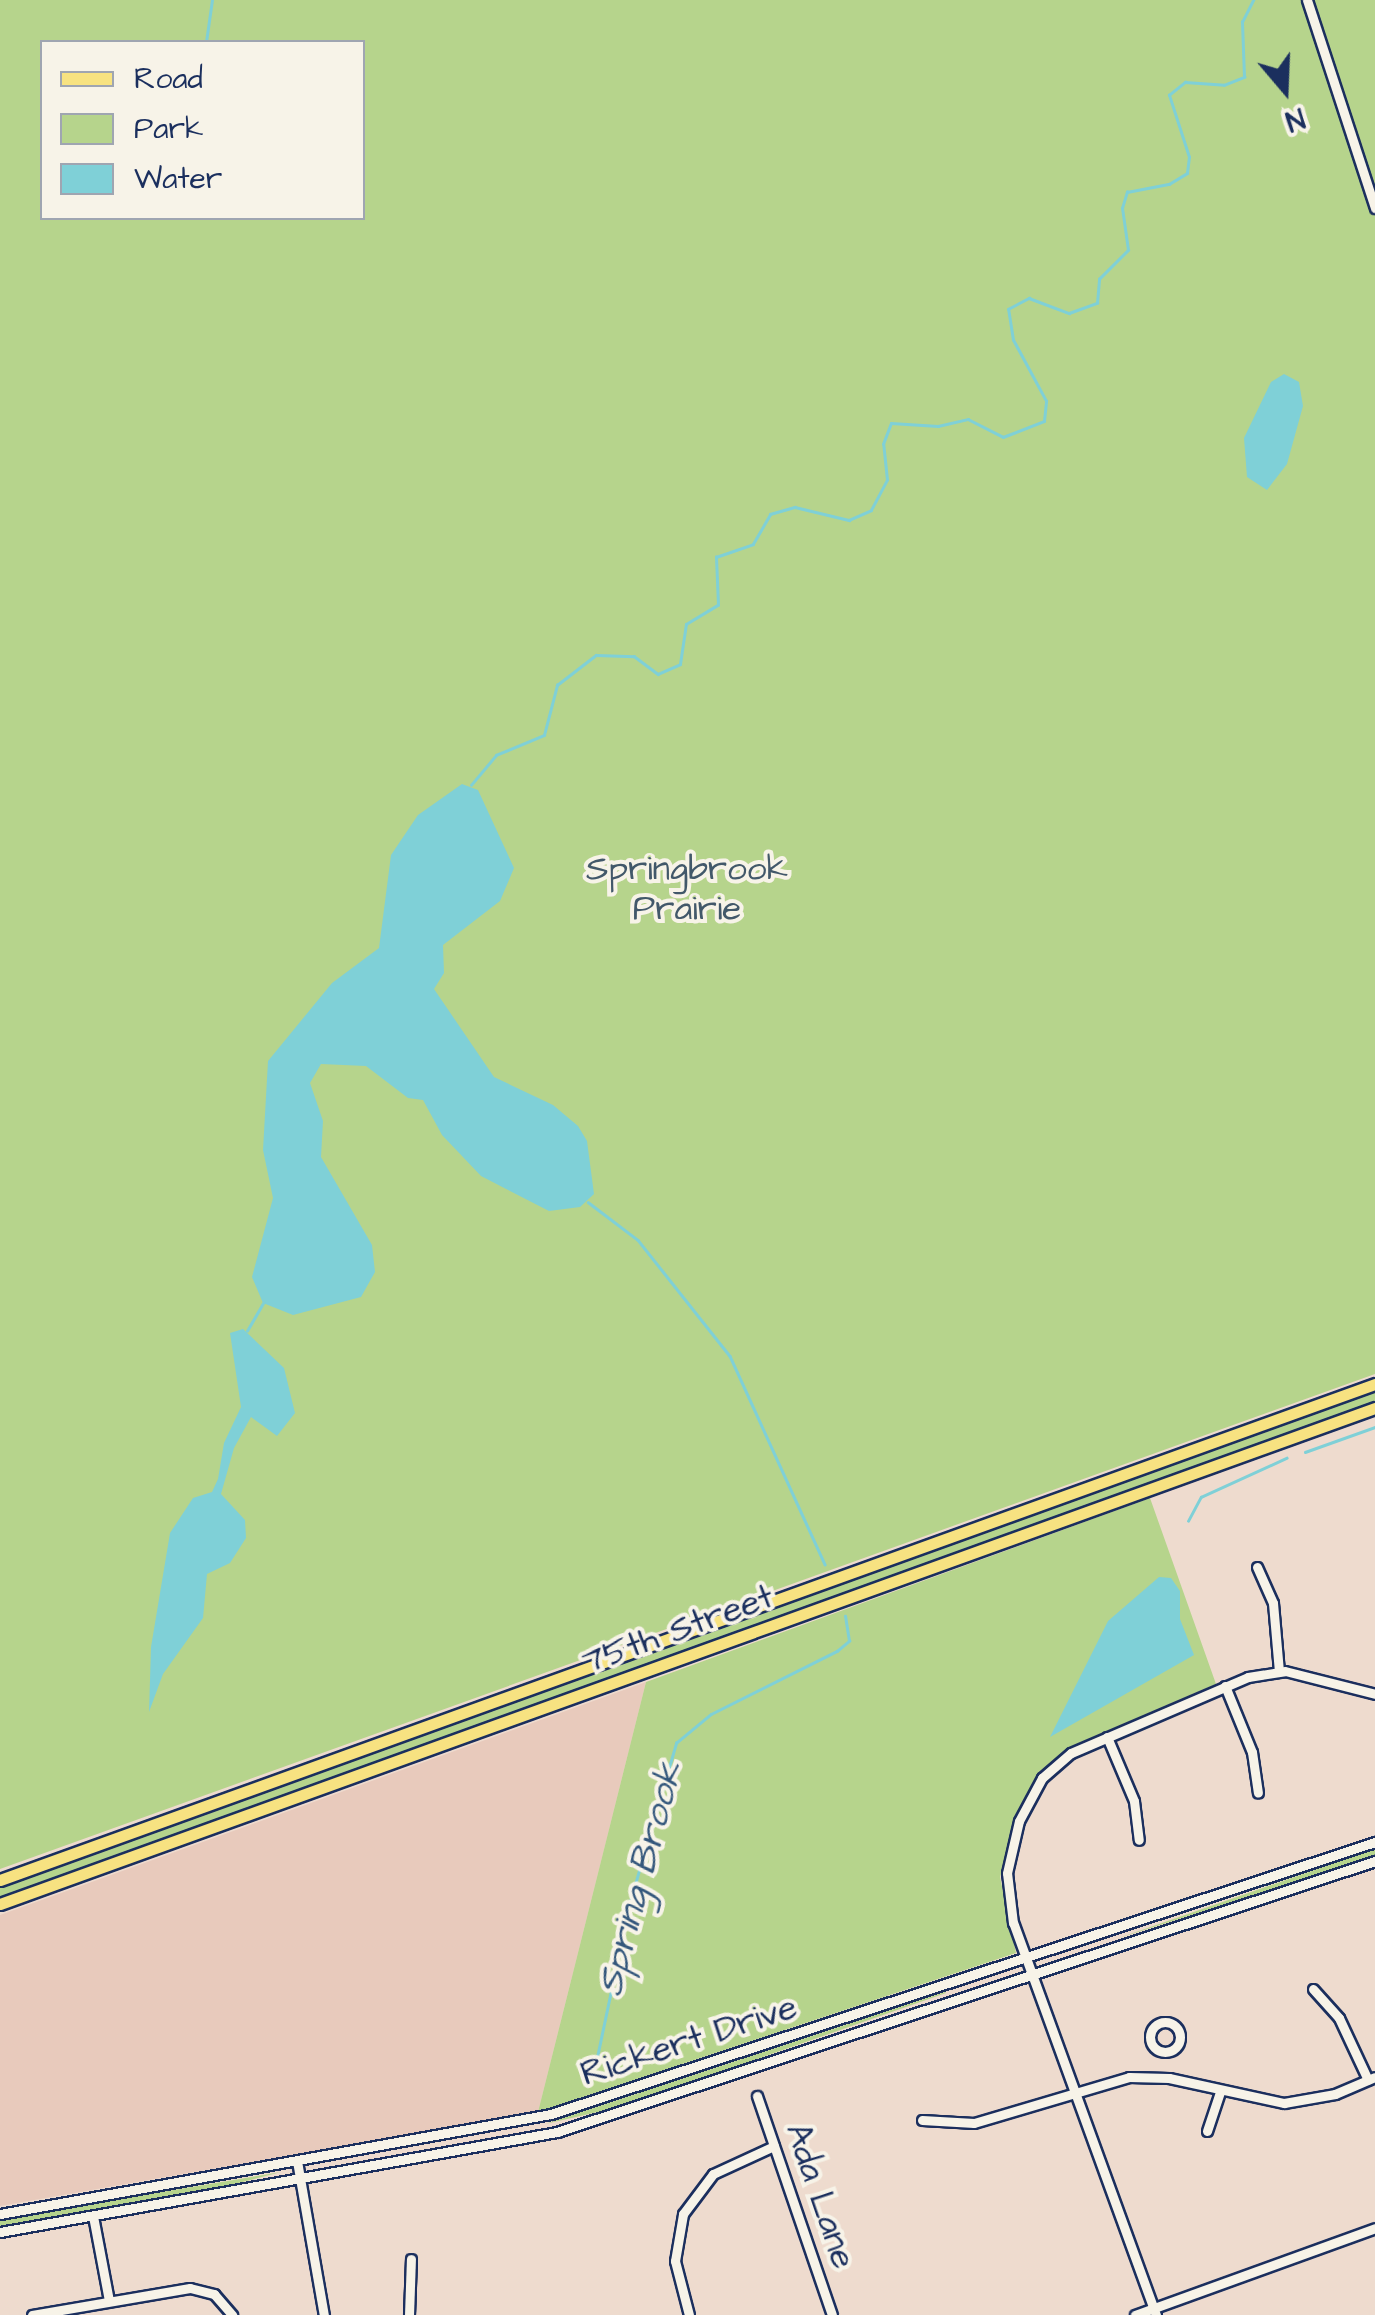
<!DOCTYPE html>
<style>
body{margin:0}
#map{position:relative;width:1375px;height:2315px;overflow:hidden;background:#eedbce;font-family:"Architects Daughter",sans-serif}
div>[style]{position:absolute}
.built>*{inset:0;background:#e8cabc}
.green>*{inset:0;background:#b6d48c}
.water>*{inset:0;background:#7fd0d7}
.stream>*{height:2.5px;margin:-1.25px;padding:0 1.25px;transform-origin:1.25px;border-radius:1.25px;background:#7fd0d7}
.roads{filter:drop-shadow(2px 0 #1b2f5e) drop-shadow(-2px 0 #1b2f5e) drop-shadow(0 2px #1b2f5e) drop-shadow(0 -2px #1b2f5e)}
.minor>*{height:9px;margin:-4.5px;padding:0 4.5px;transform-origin:4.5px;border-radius:4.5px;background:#f7f3e8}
.minor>.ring{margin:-4.5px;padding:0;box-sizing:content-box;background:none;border:9px solid #f7f3e8;border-radius:50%}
.major>*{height:11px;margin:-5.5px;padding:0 5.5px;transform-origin:5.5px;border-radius:5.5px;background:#f7e281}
span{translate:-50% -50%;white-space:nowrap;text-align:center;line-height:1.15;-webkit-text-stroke:8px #f7f3e8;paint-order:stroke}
.park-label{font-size:35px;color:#42586a}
.street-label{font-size:35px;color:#1b2f5e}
.water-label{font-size:38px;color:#34577c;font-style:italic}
.legend{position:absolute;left:40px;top:40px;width:325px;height:180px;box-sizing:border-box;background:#f7f3e8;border:2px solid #9fa5b1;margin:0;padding:12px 18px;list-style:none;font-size:30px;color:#1b2f5e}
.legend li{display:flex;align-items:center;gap:20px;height:50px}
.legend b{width:50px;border:2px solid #9fa5b1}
.north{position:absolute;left:1235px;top:40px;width:100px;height:100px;-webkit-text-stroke:8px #f7f3e8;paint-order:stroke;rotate:161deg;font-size:28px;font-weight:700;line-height:40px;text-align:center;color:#1b2f5e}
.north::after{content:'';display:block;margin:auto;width:35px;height:45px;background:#1b2f5e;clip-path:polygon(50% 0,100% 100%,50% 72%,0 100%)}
</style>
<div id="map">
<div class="built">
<i style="clip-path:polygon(646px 1682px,538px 2112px,0 2206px,0 1915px)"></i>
</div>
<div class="green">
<i style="clip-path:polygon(evenodd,0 0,1375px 0,1375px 1374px,0 1869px,0 0,42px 42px,362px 42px,362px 218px,42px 218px,42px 42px)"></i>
<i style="clip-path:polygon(1375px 1389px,1375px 1402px,0 1899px,0 1886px)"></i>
<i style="clip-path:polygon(1150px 1498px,1216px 1684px,1079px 1743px,1032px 1783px,1000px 1877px,1016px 1953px,538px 2112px,646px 1682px)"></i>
<i style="clip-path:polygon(1375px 1849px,1375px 1856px,1349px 1865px,1116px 1939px)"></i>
<i style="clip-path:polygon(946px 1993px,620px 2107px,545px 2124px,945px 1992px)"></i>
<i style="clip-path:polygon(281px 2172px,200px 2193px,0 2227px,0 2221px,12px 2217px)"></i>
</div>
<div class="water">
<i style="clip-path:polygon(1284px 374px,1299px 382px,1303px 406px,1287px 464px,1267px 490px,1247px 477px,1244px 438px,1271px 382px)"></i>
<i style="clip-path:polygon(462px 784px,478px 790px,514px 868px,500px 901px,443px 945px,444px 973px,434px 989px,494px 1077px,553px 1105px,578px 1126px,587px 1141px,594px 1194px,580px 1207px,549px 1211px,481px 1176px,442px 1135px,423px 1100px,408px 1098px,366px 1066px,321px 1064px,310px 1083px,323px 1121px,321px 1157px,372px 1245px,375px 1272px,361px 1297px,293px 1315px,263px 1303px,252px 1277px,273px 1198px,263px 1150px,268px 1061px,332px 983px,379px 948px,391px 855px,418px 815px)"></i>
<i style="clip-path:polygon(243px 1329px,284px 1368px,295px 1413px,277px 1436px,251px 1417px,234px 1448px,221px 1494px,245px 1520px,246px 1538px,230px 1563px,207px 1574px,203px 1618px,163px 1674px,149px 1712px,151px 1647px,170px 1533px,193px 1498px,212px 1492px,218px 1479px,224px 1443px,241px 1407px,230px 1333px)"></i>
<i style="clip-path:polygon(1159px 1577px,1171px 1578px,1180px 1591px,1180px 1619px,1194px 1655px,1050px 1737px,1108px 1621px)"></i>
</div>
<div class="stream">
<i style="left:206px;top:42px;width:42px;rotate:-81.9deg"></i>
<i style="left:471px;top:785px;width:39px;rotate:-50deg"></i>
<i style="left:496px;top:755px;width:52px;rotate:-22.6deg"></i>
<i style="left:544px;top:735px;width:52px;rotate:-75.4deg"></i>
<i style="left:557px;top:685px;width:49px;rotate:-37.6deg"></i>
<i style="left:596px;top:655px;width:38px;rotate:2deg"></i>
<i style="left:634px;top:656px;width:30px;rotate:37deg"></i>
<i style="left:658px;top:674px;width:24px;rotate:-24deg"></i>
<i style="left:680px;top:664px;width:40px;rotate:-81.5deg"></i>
<i style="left:686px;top:624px;width:37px;rotate:-31deg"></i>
<i style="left:718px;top:605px;width:48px;rotate:-92.4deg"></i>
<i style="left:716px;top:557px;width:39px;rotate:-19deg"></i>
<i style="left:753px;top:544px;width:34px;rotate:-60deg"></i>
<i style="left:770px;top:514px;width:26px;rotate:-16deg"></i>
<i style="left:795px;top:507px;width:56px;rotate:13.5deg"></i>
<i style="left:849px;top:520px;width:24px;rotate:-24deg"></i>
<i style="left:871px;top:510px;width:34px;rotate:-62deg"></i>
<i style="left:887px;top:480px;width:36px;rotate:-96deg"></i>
<i style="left:883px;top:444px;width:22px;rotate:-69deg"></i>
<i style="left:891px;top:423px;width:47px;rotate:3.7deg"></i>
<i style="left:938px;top:426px;width:31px;rotate:-13deg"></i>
<i style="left:968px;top:419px;width:39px;rotate:27deg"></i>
<i style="left:1003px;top:437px;width:44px;rotate:-21.3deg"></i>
<i style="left:1044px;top:421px;width:20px;rotate:-84deg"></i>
<i style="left:1046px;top:401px;width:69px;rotate:-118.4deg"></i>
<i style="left:1013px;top:340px;width:31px;rotate:-99deg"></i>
<i style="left:1008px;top:309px;width:24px;rotate:-28deg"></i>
<i style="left:1029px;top:298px;width:43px;rotate:20.6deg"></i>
<i style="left:1069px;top:313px;width:30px;rotate:-20deg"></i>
<i style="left:1097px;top:303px;width:24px;rotate:-85deg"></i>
<i style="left:1099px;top:279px;width:41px;rotate:-45deg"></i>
<i style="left:1128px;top:250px;width:42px;rotate:-98.1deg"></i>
<i style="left:1122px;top:208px;width:17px;rotate:-73deg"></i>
<i style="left:1127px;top:192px;width:43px;rotate:-10.8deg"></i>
<i style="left:1169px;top:184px;width:21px;rotate:-31deg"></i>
<i style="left:1187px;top:173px;width:16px;rotate:-83deg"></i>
<i style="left:1189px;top:157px;width:65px;rotate:-107.9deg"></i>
<i style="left:1169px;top:95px;width:21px;rotate:-39deg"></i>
<i style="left:1185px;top:82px;width:39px;rotate:4deg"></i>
<i style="left:1224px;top:85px;width:22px;rotate:-22deg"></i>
<i style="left:1244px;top:77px;width:55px;rotate:-92.1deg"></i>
<i style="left:1242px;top:22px;width:25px;rotate:-63deg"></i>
<i style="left:588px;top:1202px;width:63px;rotate:37.2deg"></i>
<i style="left:638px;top:1240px;width:148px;rotate:51.6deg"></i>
<i style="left:730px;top:1356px;width:229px;rotate:65.5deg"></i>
<i style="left:247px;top:1331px;width:32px;rotate:-60deg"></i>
<i style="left:1305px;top:1452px;width:74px;rotate:-19.7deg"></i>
<i style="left:1188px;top:1521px;width:27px;rotate:-62deg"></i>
<i style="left:1201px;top:1497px;width:94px;rotate:-24.6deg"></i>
<i style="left:596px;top:2062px;width:160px;rotate:-78.1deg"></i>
<i style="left:629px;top:1905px;width:169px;rotate:-73.8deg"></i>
<i style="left:676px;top:1743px;width:45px;rotate:-39.6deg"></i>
<i style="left:711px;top:1714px;width:141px;rotate:-26.6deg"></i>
<i style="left:837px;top:1651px;width:16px;rotate:-40deg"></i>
<i style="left:849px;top:1641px;width:25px;rotate:-99deg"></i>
</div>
<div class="roads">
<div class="minor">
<i style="left:1307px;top:0;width:219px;rotate:71.9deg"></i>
<i style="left:1257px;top:1567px;width:39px;rotate:66deg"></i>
<i style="left:1273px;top:1603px;width:68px;rotate:85deg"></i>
<i style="left:1225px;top:1686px;width:71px;rotate:67.8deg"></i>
<i style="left:1252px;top:1752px;width:41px;rotate:81.7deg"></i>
<i style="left:1107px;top:1737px;width:69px;rotate:67.1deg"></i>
<i style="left:1134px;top:1801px;width:39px;rotate:83deg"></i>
<i style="left:1313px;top:1989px;width:39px;rotate:48deg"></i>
<i style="left:1339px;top:2018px;width:68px;rotate:64.9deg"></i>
<i class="ring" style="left:1150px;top:2022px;width:21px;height:21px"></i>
<i style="left:757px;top:2096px;width:231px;rotate:71.1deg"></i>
<i style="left:922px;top:2120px;width:52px;rotate:3.3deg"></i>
<i style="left:974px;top:2123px;width:162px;rotate:-16.5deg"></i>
<i style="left:1129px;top:2077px;width:40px;rotate:1.4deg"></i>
<i style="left:1169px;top:2078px;width:118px;rotate:12.3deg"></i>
<i style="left:1284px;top:2103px;width:52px;rotate:-10deg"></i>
<i style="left:1335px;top:2094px;width:43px;rotate:-23deg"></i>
<i style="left:1207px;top:2131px;width:41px;rotate:-71.6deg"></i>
<i style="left:297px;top:2161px;width:156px;rotate:80.1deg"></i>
<i style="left:0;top:2214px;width:560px;rotate:-10.29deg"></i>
<i style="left:551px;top:2114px;width:868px;rotate:-18.27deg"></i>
<i style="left:93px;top:2216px;width:86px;rotate:79.3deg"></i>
<i style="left:0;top:2232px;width:566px;rotate:-10.18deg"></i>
<i style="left:557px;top:2132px;width:862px;rotate:-18.33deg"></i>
<i style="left:32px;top:2315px;width:160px;rotate:-9.7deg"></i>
<i style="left:190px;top:2288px;width:25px;rotate:14deg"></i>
<i style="left:214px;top:2294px;width:28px;rotate:49deg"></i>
<i style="left:409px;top:2315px;width:56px;rotate:-88deg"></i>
<i style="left:689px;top:2315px;width:56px;rotate:-104.5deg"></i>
<i style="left:675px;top:2261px;width:48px;rotate:-80.3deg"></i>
<i style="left:683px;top:2214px;width:50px;rotate:-53.1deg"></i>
<i style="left:713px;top:2174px;width:67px;rotate:-24.7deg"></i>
<i style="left:1135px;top:2315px;width:255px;rotate:-19.9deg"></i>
<i style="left:1156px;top:2315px;width:417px;rotate:-110deg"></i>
<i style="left:1013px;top:1923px;width:50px;rotate:-96.8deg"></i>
<i style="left:1007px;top:1873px;width:53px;rotate:-77deg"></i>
<i style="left:1019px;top:1821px;width:49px;rotate:-61.9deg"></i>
<i style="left:1042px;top:1778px;width:38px;rotate:-41deg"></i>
<i style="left:1071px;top:1753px;width:193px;rotate:-23.2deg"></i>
<i style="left:1248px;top:1677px;width:37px;rotate:-9deg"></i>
<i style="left:1285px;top:1671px;width:93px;rotate:14.3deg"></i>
</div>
<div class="major">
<i style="left:0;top:1880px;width:1462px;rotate:-19.84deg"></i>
<i style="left:0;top:1904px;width:1462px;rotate:-19.84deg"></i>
</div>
</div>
<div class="park-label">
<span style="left:687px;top:889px">Springbrook<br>Prairie</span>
</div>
<div class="street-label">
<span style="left:678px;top:1630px;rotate:-20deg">75th Street</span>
<span style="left:689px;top:2041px;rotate:-18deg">Rickert Drive</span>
<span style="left:820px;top:2196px;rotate:71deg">Ada Lane</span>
</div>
<div class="water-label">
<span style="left:641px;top:1879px;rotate:-75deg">Spring Brook</span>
</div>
<ul class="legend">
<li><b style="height:12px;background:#f7e281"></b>Road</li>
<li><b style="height:28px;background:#b6d48c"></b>Park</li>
<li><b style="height:28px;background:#7fd0d7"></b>Water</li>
</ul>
<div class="north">N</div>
</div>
